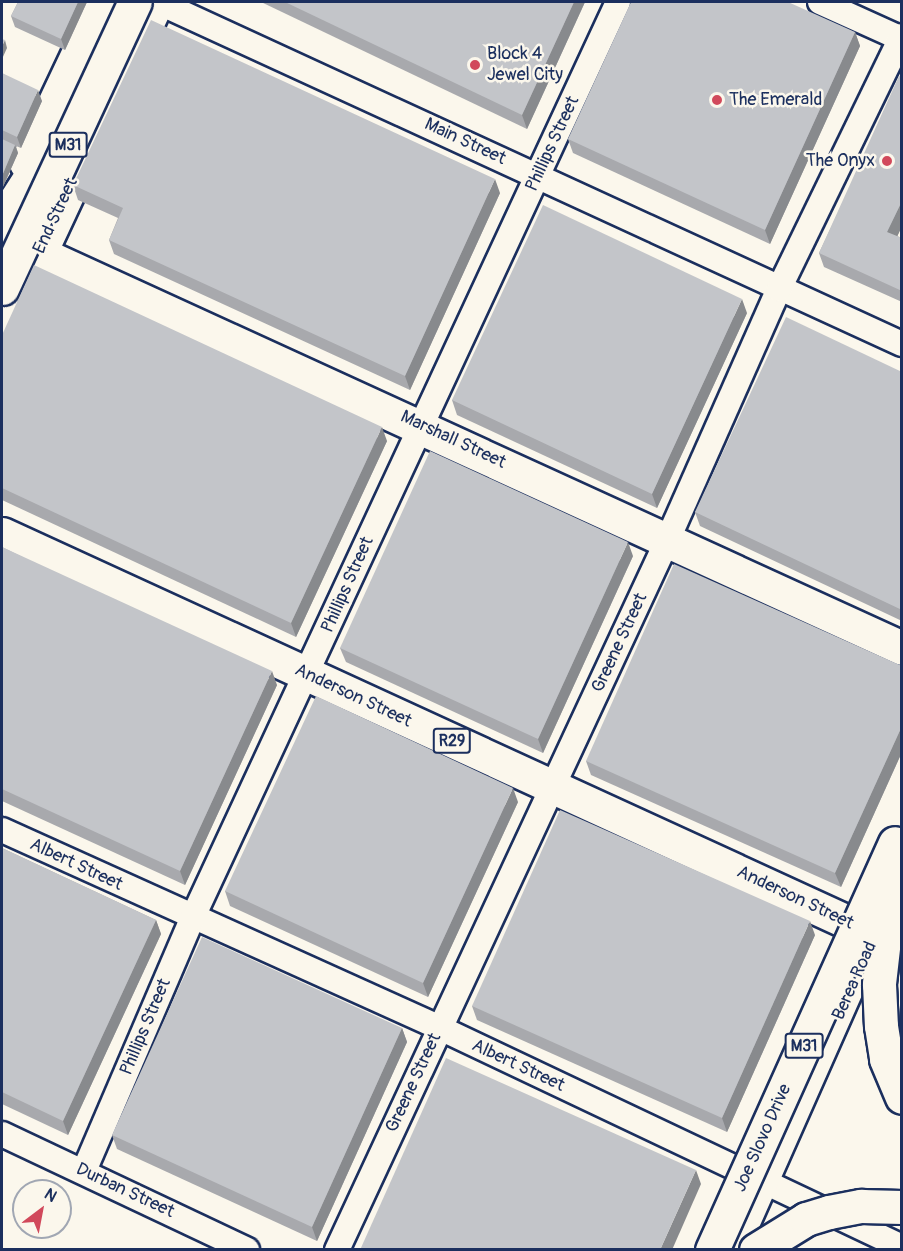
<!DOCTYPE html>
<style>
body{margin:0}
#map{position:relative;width:903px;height:1251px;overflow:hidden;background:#fbf7ec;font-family:Pangolin,sans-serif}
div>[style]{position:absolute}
.roads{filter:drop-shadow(2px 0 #1b2f5e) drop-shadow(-2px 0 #1b2f5e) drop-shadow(0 2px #1b2f5e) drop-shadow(0 -2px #1b2f5e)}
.street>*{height:24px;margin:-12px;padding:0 12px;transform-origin:12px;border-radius:12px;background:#fbf7ec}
.secondary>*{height:33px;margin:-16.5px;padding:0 16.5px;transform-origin:16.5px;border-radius:16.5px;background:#fbf7ec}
.primary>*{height:33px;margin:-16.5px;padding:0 16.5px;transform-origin:16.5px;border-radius:16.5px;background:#fbf7ec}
.bridges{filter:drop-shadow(2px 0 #1b2f5e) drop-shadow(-2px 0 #1b2f5e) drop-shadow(0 2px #1b2f5e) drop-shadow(0 -2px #1b2f5e)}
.primary-bridge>*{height:33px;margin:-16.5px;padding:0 16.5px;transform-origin:16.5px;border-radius:16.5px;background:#fbf7ec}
.wall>*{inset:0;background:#a8a9ad}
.shaded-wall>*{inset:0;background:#888a8d}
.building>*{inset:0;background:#c3c5c9}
.dots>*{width:16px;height:16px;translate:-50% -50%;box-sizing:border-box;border:3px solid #fbf7ec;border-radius:50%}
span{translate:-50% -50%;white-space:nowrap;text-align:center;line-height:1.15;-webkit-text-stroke:5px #fbf7ec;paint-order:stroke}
.shield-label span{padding:2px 4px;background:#fbf7ec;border:2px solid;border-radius:4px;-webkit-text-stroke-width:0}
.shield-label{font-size:16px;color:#1b2f5e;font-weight:700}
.poi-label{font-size:18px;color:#1b2f5e}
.left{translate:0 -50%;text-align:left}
.right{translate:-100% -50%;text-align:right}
.street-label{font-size:18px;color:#1b2f5e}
.frame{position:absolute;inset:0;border:3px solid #1b2f5e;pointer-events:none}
.north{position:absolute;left:12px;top:1179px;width:60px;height:60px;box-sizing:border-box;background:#fbf7ec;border:2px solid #a1a7b3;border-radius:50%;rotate:32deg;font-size:16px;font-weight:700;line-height:24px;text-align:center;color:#1b2f5e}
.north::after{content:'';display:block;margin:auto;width:21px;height:27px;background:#d1495b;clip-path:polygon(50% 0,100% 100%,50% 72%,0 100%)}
</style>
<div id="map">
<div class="roads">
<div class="street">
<i style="left:158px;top:2px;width:819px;rotate:24.69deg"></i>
<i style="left:820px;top:2px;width:90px;rotate:24.3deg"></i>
<i style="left:2px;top:830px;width:481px;rotate:24.3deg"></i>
<i style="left:440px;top:1028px;width:511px;rotate:25.36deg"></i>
<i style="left:2px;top:1134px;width:271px;rotate:25.3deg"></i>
<i style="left:84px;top:1171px;width:274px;rotate:-66.8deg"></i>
<i style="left:192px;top:919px;width:1011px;rotate:-65.08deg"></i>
<i style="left:337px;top:1250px;width:784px;rotate:-65.04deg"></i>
<i style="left:668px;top:539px;width:274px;rotate:-66.1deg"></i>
<i style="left:779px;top:289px;width:281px;rotate:-64.1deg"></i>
<i style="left:736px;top:1250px;width:352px;rotate:-66.1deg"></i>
</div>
<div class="secondary">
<i style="left:26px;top:163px;width:178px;rotate:-64.7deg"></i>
<i style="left:2px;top:334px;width:366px;rotate:-65deg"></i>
</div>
<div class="primary">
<i style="left:2px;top:221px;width:130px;rotate:-57.3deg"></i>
<i style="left:2px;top:236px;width:990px;rotate:24.6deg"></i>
<i style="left:2px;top:534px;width:990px;rotate:24.65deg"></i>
</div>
</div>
<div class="bridges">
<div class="primary-bridge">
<i style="left:2px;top:288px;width:315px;rotate:-65.1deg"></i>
<i style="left:891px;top:878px;width:107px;rotate:96.5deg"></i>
<i style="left:879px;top:984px;width:42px;rotate:87.3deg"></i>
<i style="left:881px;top:1026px;width:33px;rotate:81deg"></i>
<i style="left:886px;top:1059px;width:41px;rotate:67.2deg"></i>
<i style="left:712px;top:1250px;width:446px;rotate:-65.8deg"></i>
<i style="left:756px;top:1250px;width:59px;rotate:-31.8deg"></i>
<i style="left:806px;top:1219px;width:24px;rotate:-17deg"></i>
<i style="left:829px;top:1212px;width:33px;rotate:-11deg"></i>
<i style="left:861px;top:1206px;width:41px;rotate:1.4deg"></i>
</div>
</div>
<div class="wall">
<i style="clip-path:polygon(18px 2px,87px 2px,65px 50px,15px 27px,11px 16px)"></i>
<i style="clip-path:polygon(261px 2px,585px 2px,527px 129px)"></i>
<i style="clip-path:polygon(855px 32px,860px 46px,770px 244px,573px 153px,568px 139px)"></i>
<i style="clip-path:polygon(2px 73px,42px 101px,21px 148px,16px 146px,18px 153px,2px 189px)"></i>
<i style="clip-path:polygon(902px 77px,902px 226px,897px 236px,902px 238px,902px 302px,824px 267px,819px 253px)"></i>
<i style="clip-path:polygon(73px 185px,500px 193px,410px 390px,114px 254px,109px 240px,118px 218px,78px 200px)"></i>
<i style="clip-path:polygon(747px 313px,657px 508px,457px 415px,452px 400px)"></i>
<i style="clip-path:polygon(2px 335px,387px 441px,296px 637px,2px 500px)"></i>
<i style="clip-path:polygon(902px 372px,902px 621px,700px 526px,695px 512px)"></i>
<i style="clip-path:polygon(2px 547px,277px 685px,185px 885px,2px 801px)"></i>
<i style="clip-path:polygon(633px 556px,543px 753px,346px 662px,340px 648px)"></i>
<i style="clip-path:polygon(902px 666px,902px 752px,841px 887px,591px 775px,586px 761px)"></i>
<i style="clip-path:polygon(518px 802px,428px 997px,230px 906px,225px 891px)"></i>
<i style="clip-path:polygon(2px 848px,156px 920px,161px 934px,68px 1135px,2px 1104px)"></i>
<i style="clip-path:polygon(815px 935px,727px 1132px,477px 1020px,472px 1006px)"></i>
<i style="clip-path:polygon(402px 1028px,407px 1042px,317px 1241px,117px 1149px,112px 1135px)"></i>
</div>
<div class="shaded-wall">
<i style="clip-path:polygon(78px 2px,87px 2px,65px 50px,61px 39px)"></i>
<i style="clip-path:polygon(574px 2px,585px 2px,527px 129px,522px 115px)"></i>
<i style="clip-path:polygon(855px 32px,860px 46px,770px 244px,765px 230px)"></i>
<i style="clip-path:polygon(5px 40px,7px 48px,2px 59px,2px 46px)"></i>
<i style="clip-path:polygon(38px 90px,42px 101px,21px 148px,17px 137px)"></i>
<i style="clip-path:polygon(15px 145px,18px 153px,2px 189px,2px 176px)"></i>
<i style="clip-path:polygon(495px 179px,500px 193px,410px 390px,405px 376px)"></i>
<i style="clip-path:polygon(902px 201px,902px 226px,893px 246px,887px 232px)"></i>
<i style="clip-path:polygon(742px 299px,747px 313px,657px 508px,652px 494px)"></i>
<i style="clip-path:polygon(382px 427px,387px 441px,296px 637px,291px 623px)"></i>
<i style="clip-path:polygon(628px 542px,633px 556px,543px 753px,538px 739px)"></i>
<i style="clip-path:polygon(272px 671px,277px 685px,185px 885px,180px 871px)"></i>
<i style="clip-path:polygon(902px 726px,902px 752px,841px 887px,835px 873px)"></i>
<i style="clip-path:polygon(513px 788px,518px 802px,428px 997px,423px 983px)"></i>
<i style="clip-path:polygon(156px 920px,161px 934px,68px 1135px,63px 1121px)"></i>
<i style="clip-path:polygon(810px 921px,815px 935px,727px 1132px,722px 1118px)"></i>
<i style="clip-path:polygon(402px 1028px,407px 1042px,317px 1241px,312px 1227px)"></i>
<i style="clip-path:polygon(696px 1170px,701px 1184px,672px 1250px,660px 1250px)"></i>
</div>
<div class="building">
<i style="clip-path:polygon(18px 2px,78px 2px,61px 39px,11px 16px)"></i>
<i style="clip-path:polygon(285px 2px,574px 2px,522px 115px)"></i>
<i style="clip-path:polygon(631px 2px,788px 2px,855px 32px,765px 230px,568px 139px)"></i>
<i style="clip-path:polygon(151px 20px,495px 179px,405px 376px,109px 240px,123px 208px,73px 185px)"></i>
<i style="clip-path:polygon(2px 39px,5px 40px,2px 46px)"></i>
<i style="clip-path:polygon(2px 73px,38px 90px,17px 137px,2px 130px)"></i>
<i style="clip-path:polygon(899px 76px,902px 77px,902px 201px,887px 232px,902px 238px,902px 291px,819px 253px)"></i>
<i style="clip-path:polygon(2px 139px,15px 145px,2px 176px)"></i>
<i style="clip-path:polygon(543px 205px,742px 299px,652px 494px,452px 400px)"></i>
<i style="clip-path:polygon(34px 265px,382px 427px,291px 623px,2px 488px,2px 335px)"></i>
<i style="clip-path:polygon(786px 317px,902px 372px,902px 610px,695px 512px)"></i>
<i style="clip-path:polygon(430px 451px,628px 542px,538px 739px,340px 648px)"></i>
<i style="clip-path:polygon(2px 547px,272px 671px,180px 871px,2px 789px)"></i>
<i style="clip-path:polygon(674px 564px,902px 666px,902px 726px,835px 873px,586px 761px)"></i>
<i style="clip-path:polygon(316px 696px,513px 788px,423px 983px,225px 891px)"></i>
<i style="clip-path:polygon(560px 810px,810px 921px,722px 1118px,472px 1006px)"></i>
<i style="clip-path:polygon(2px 848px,156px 920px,63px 1121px,2px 1092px)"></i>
<i style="clip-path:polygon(202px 937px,402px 1028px,312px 1227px,112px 1135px)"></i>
<i style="clip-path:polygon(446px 1058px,696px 1170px,660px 1250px,360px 1250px)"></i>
</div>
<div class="dots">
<i style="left:475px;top:65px;background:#d1495b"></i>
<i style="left:717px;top:100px;background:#d1495b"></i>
<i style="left:887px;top:161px;background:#d1495b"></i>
</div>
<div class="shield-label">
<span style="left:68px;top:145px">M31</span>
<span style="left:452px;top:741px">R29</span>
<span style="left:804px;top:1046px">M31</span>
</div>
<div class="poi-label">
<span class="left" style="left:487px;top:65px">Block 4<br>Jewel City</span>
<span class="left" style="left:729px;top:100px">The Emerald</span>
<span class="right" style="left:875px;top:161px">The Onyx</span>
</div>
<div class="street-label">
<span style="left:465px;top:142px;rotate:25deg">Main Street</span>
<span style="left:553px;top:144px;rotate:-65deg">Phillips Street</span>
<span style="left:56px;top:216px;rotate:-65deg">End Street</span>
<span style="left:453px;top:440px;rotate:25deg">Marshall Street</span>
<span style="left:348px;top:585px;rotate:-66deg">Phillips Street</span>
<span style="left:620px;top:643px;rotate:-65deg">Greene Street</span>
<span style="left:353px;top:696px;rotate:25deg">Anderson Street</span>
<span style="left:76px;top:865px;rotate:25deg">Albert Street</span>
<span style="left:795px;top:898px;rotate:25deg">Anderson Street</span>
<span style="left:855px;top:981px;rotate:-66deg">Berea Road</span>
<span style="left:146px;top:1027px;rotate:-67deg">Phillips Street</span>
<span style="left:518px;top:1066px;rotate:25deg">Albert Street</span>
<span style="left:414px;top:1083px;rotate:-65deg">Greene Street</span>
<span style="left:763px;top:1138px;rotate:-66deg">Joe Slovo Drive</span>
<span style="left:125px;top:1191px;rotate:25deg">Durban Street</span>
</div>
<div class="frame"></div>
<div class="north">N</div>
</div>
